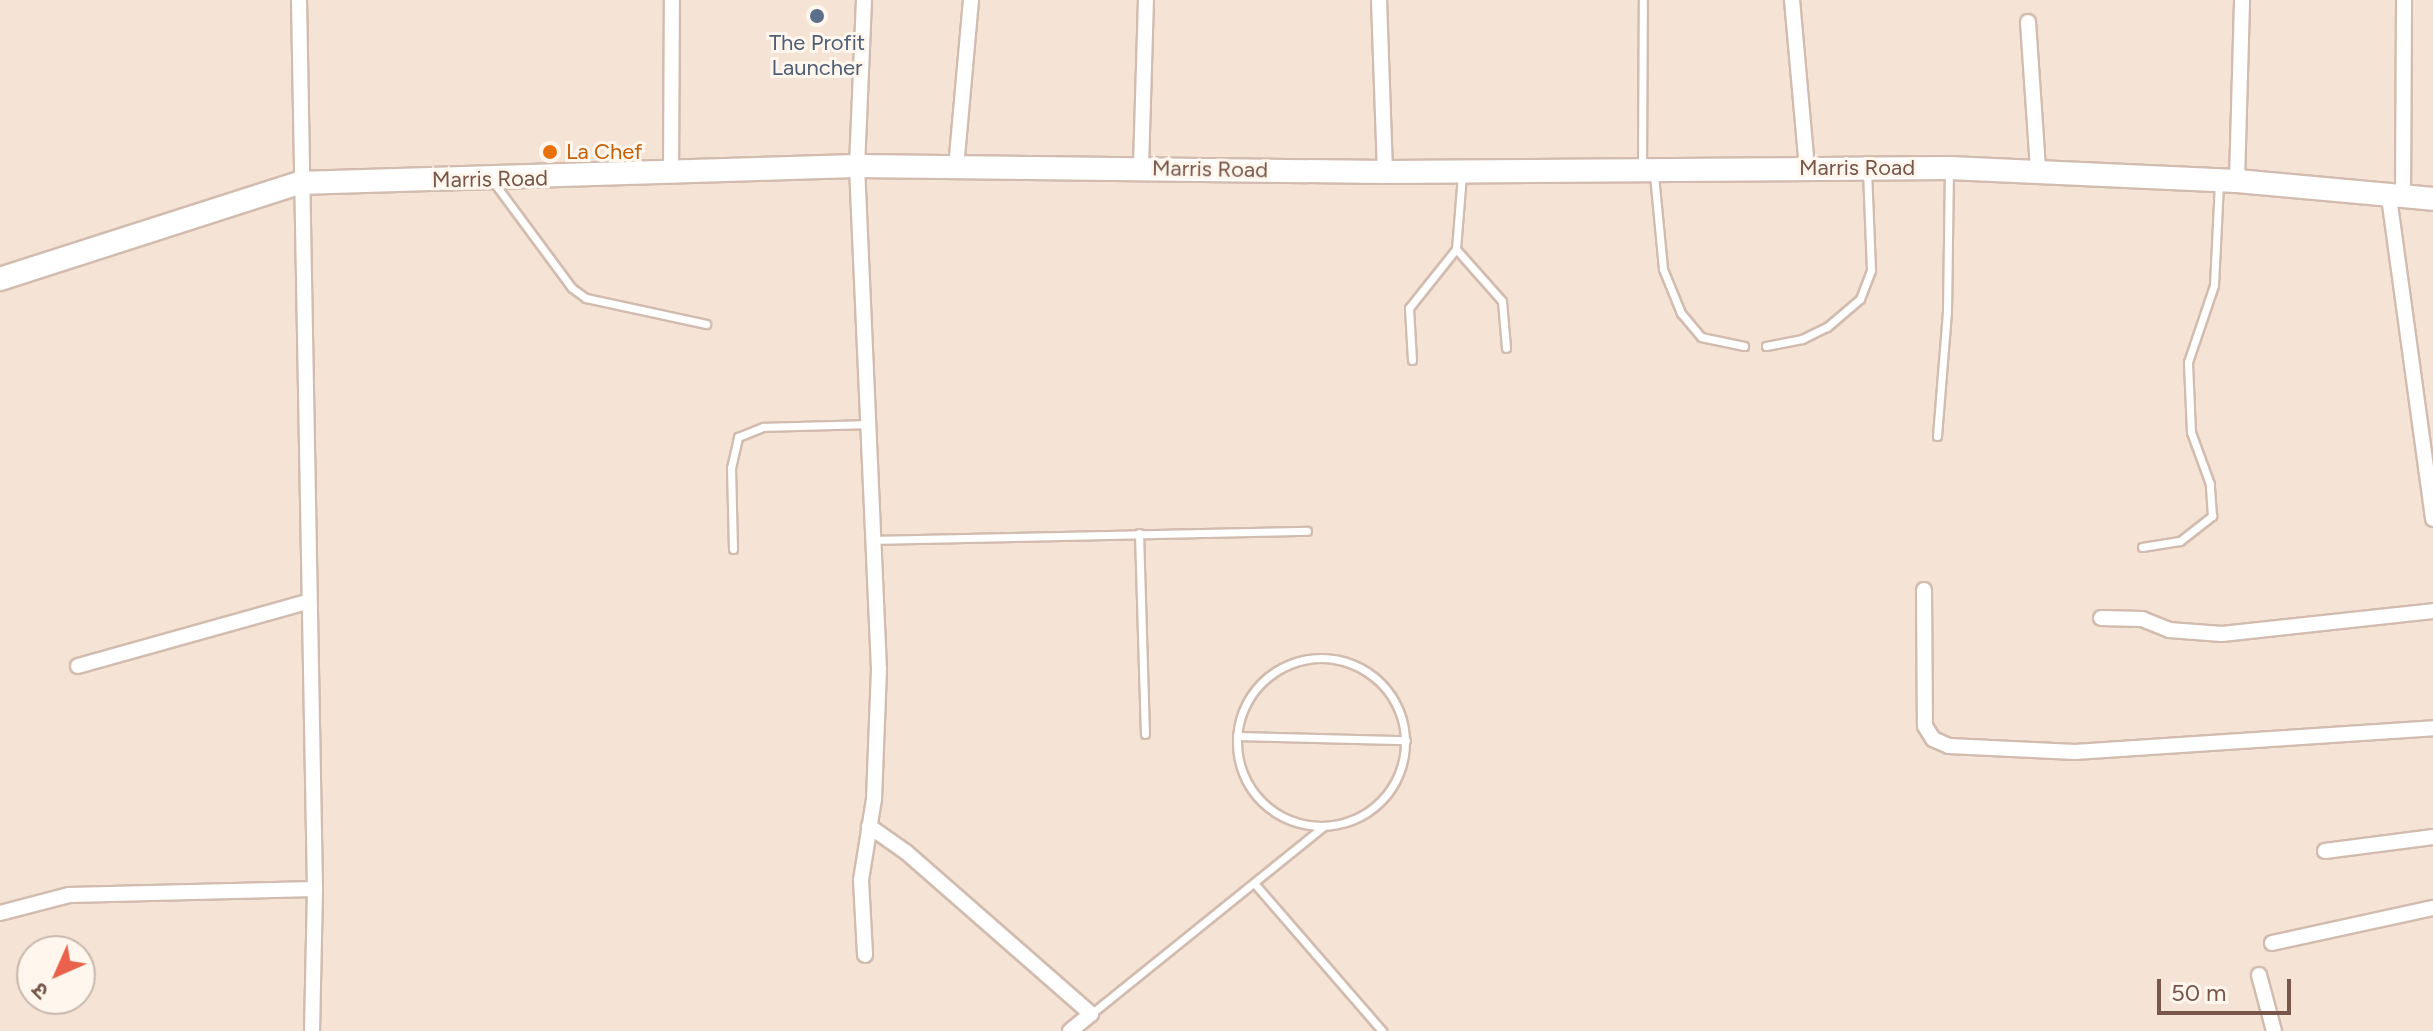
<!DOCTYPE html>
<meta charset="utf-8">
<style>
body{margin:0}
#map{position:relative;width:2433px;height:1031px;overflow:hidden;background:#fdf3e7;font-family:Figtree,"Noto Sans Devanagari",sans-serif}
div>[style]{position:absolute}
.residential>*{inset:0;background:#f5e4d5}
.roads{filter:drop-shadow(2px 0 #d2bcaf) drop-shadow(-2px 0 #d2bcaf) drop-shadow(0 2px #d2bcaf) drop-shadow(0 -2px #d2bcaf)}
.lane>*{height:7px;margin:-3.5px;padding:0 3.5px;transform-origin:3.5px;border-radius:3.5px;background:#fff}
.lane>.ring{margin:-3.5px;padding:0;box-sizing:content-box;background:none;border:7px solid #fff;border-radius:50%}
.street>*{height:14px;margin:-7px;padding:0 7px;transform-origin:7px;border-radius:7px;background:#fff}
.secondary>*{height:22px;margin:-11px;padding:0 11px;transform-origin:11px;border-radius:11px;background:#fff}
.dots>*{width:22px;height:22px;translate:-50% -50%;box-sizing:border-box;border:4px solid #fff7ee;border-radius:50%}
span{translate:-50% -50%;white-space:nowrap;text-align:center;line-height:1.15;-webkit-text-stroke:6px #fff7ee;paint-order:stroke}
.service-label{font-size:22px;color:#4e5e75}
.food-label{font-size:22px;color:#c56008}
.left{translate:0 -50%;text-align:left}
.street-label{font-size:22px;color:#78574a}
.north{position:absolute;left:16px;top:935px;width:80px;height:80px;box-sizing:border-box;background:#fff7ee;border:2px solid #c9b7ac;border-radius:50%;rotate:225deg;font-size:22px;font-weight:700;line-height:32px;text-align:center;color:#78574a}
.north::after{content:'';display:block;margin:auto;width:28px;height:36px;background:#e9614a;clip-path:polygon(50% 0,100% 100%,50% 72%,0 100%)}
.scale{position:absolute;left:2157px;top:979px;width:134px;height:36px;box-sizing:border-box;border:4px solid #78574a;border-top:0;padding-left:10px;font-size:24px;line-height:28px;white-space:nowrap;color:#78574a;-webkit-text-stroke:6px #fff7ee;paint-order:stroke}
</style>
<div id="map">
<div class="residential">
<i style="clip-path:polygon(evenodd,0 0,2433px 0,2433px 1031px,0 1031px,0 0,32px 951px,80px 951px,80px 999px,32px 999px,32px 951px)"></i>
</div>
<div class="roads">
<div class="lane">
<i style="left:1642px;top:166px;width:166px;rotate:-89.7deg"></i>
<i style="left:1654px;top:175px;width:94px;rotate:84.5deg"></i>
<i style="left:1663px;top:269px;width:48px;rotate:67.8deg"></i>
<i style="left:1681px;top:313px;width:31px;rotate:50deg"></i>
<i style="left:1701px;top:337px;width:44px;rotate:11.8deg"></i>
<i style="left:492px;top:180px;width:134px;rotate:53.5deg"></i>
<i style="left:572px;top:288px;width:17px;rotate:36deg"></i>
<i style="left:586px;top:298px;width:123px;rotate:12.2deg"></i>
<i style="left:1456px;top:249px;width:69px;rotate:48.5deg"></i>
<i style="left:1502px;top:301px;width:47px;rotate:85.1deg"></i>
<i style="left:1766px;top:346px;width:37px;rotate:-11deg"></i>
<i style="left:1802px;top:339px;width:28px;rotate:-26deg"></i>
<i style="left:1827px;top:327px;width:43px;rotate:-40.3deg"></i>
<i style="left:1860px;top:299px;width:31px;rotate:-69deg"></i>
<i style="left:1871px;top:270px;width:99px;rotate:-92.3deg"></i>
<i style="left:1412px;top:360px;width:52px;rotate:-93.3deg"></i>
<i style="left:1409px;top:308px;width:75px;rotate:-51.5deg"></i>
<i style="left:1456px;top:249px;width:75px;rotate:-85.4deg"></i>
<i style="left:1937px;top:436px;width:125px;rotate:-85.4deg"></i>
<i style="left:1947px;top:311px;width:141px;rotate:-89.2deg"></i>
<i style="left:1139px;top:533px;width:201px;rotate:88.3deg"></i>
<i style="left:874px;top:540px;width:433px;rotate:-1.2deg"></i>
<i style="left:2142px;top:547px;width:38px;rotate:-9deg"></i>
<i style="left:2180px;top:541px;width:41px;rotate:-38deg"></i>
<i style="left:2212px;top:516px;width:32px;rotate:-94deg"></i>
<i style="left:2210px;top:484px;width:55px;rotate:-110.1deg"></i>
<i style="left:2191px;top:432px;width:70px;rotate:-92.5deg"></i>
<i style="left:2188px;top:362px;width:81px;rotate:-71.3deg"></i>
<i style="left:2214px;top:285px;width:102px;rotate:-87.2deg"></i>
<i style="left:733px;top:549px;width:81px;rotate:-91.4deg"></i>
<i style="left:731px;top:468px;width:32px;rotate:-77deg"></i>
<i style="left:738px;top:437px;width:27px;rotate:-22deg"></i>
<i style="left:763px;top:427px;width:105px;rotate:-1.6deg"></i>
<i class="ring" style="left:1237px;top:658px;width:161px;height:161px"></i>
<i style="left:1237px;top:736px;width:169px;rotate:1.4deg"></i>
<i style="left:1254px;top:883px;width:196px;rotate:49.1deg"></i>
<i style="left:1091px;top:1014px;width:298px;rotate:-38.9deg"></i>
</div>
<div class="street">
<i style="left:299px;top:0;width:889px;rotate:88.97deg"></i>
<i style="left:315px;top:889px;width:142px;rotate:91.2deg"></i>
<i style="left:864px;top:0;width:166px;rotate:92.4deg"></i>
<i style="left:857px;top:166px;width:503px;rotate:87.5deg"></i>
<i style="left:879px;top:669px;width:130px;rotate:92.2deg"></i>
<i style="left:874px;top:799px;width:82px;rotate:99.1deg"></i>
<i style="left:861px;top:880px;width:75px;rotate:86.9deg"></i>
<i style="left:1379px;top:0;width:172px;rotate:88deg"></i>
<i style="left:1792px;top:0;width:169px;rotate:84.9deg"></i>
<i style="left:2028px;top:22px;width:147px;rotate:86.1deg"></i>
<i style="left:1141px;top:167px;width:167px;rotate:-88.3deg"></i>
<i style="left:956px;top:168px;width:169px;rotate:-84.9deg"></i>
<i style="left:671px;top:175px;width:175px;rotate:-89.7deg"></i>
<i style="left:2237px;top:181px;width:181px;rotate:-88.4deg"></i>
<i style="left:2389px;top:197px;width:325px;rotate:82.2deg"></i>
<i style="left:2403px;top:197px;width:197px;rotate:-89.7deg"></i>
<i style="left:1924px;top:590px;width:136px;rotate:89.6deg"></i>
<i style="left:1925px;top:726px;width:15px;rotate:58deg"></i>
<i style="left:1933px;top:739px;width:17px;rotate:24deg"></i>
<i style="left:1949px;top:746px;width:126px;rotate:2.7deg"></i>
<i style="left:2075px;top:752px;width:359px;rotate:-3.8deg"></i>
<i style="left:2101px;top:618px;width:41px;rotate:1.4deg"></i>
<i style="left:2142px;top:619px;width:29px;rotate:22deg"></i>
<i style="left:2169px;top:630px;width:53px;rotate:4.3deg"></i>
<i style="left:2222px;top:634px;width:212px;rotate:-6.2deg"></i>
<i style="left:78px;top:666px;width:238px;rotate:-15.6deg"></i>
<i style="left:869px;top:826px;width:45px;rotate:35.1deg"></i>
<i style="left:906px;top:852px;width:246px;rotate:41.2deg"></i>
<i style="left:1091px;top:1014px;width:27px;rotate:141deg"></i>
<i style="left:2325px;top:851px;width:109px;rotate:-7.4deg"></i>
<i style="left:0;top:913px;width:71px;rotate:-14.6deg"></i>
<i style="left:69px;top:895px;width:246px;rotate:-1.4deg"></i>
<i style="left:2272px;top:943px;width:165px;rotate:-12.3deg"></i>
<i style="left:2259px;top:975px;width:58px;rotate:75deg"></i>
</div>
<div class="secondary">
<i style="left:0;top:279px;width:314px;rotate:-17.8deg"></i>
<i style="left:299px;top:183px;width:558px;rotate:-1.75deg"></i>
<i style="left:857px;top:166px;width:528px;rotate:0.65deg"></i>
<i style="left:1385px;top:172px;width:564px;rotate:-0.41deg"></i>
<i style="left:1949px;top:168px;width:288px;rotate:2.6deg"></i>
<i style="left:2237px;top:181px;width:197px;rotate:5.2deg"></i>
</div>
</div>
<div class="dots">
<i style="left:817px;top:16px;background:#5c6f8a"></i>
<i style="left:550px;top:152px;background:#e8710a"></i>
</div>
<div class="service-label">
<span style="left:817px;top:55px">The Profit<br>Launcher</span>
</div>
<div class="food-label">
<span class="left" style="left:566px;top:152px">La Chef</span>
</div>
<div class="street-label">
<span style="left:1857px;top:168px">Marris Road</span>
<span style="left:1210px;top:169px;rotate:1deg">Marris Road</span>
<span style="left:490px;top:179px;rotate:-1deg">Marris Road</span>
</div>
<div class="north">उ</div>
<div class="scale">50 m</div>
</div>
